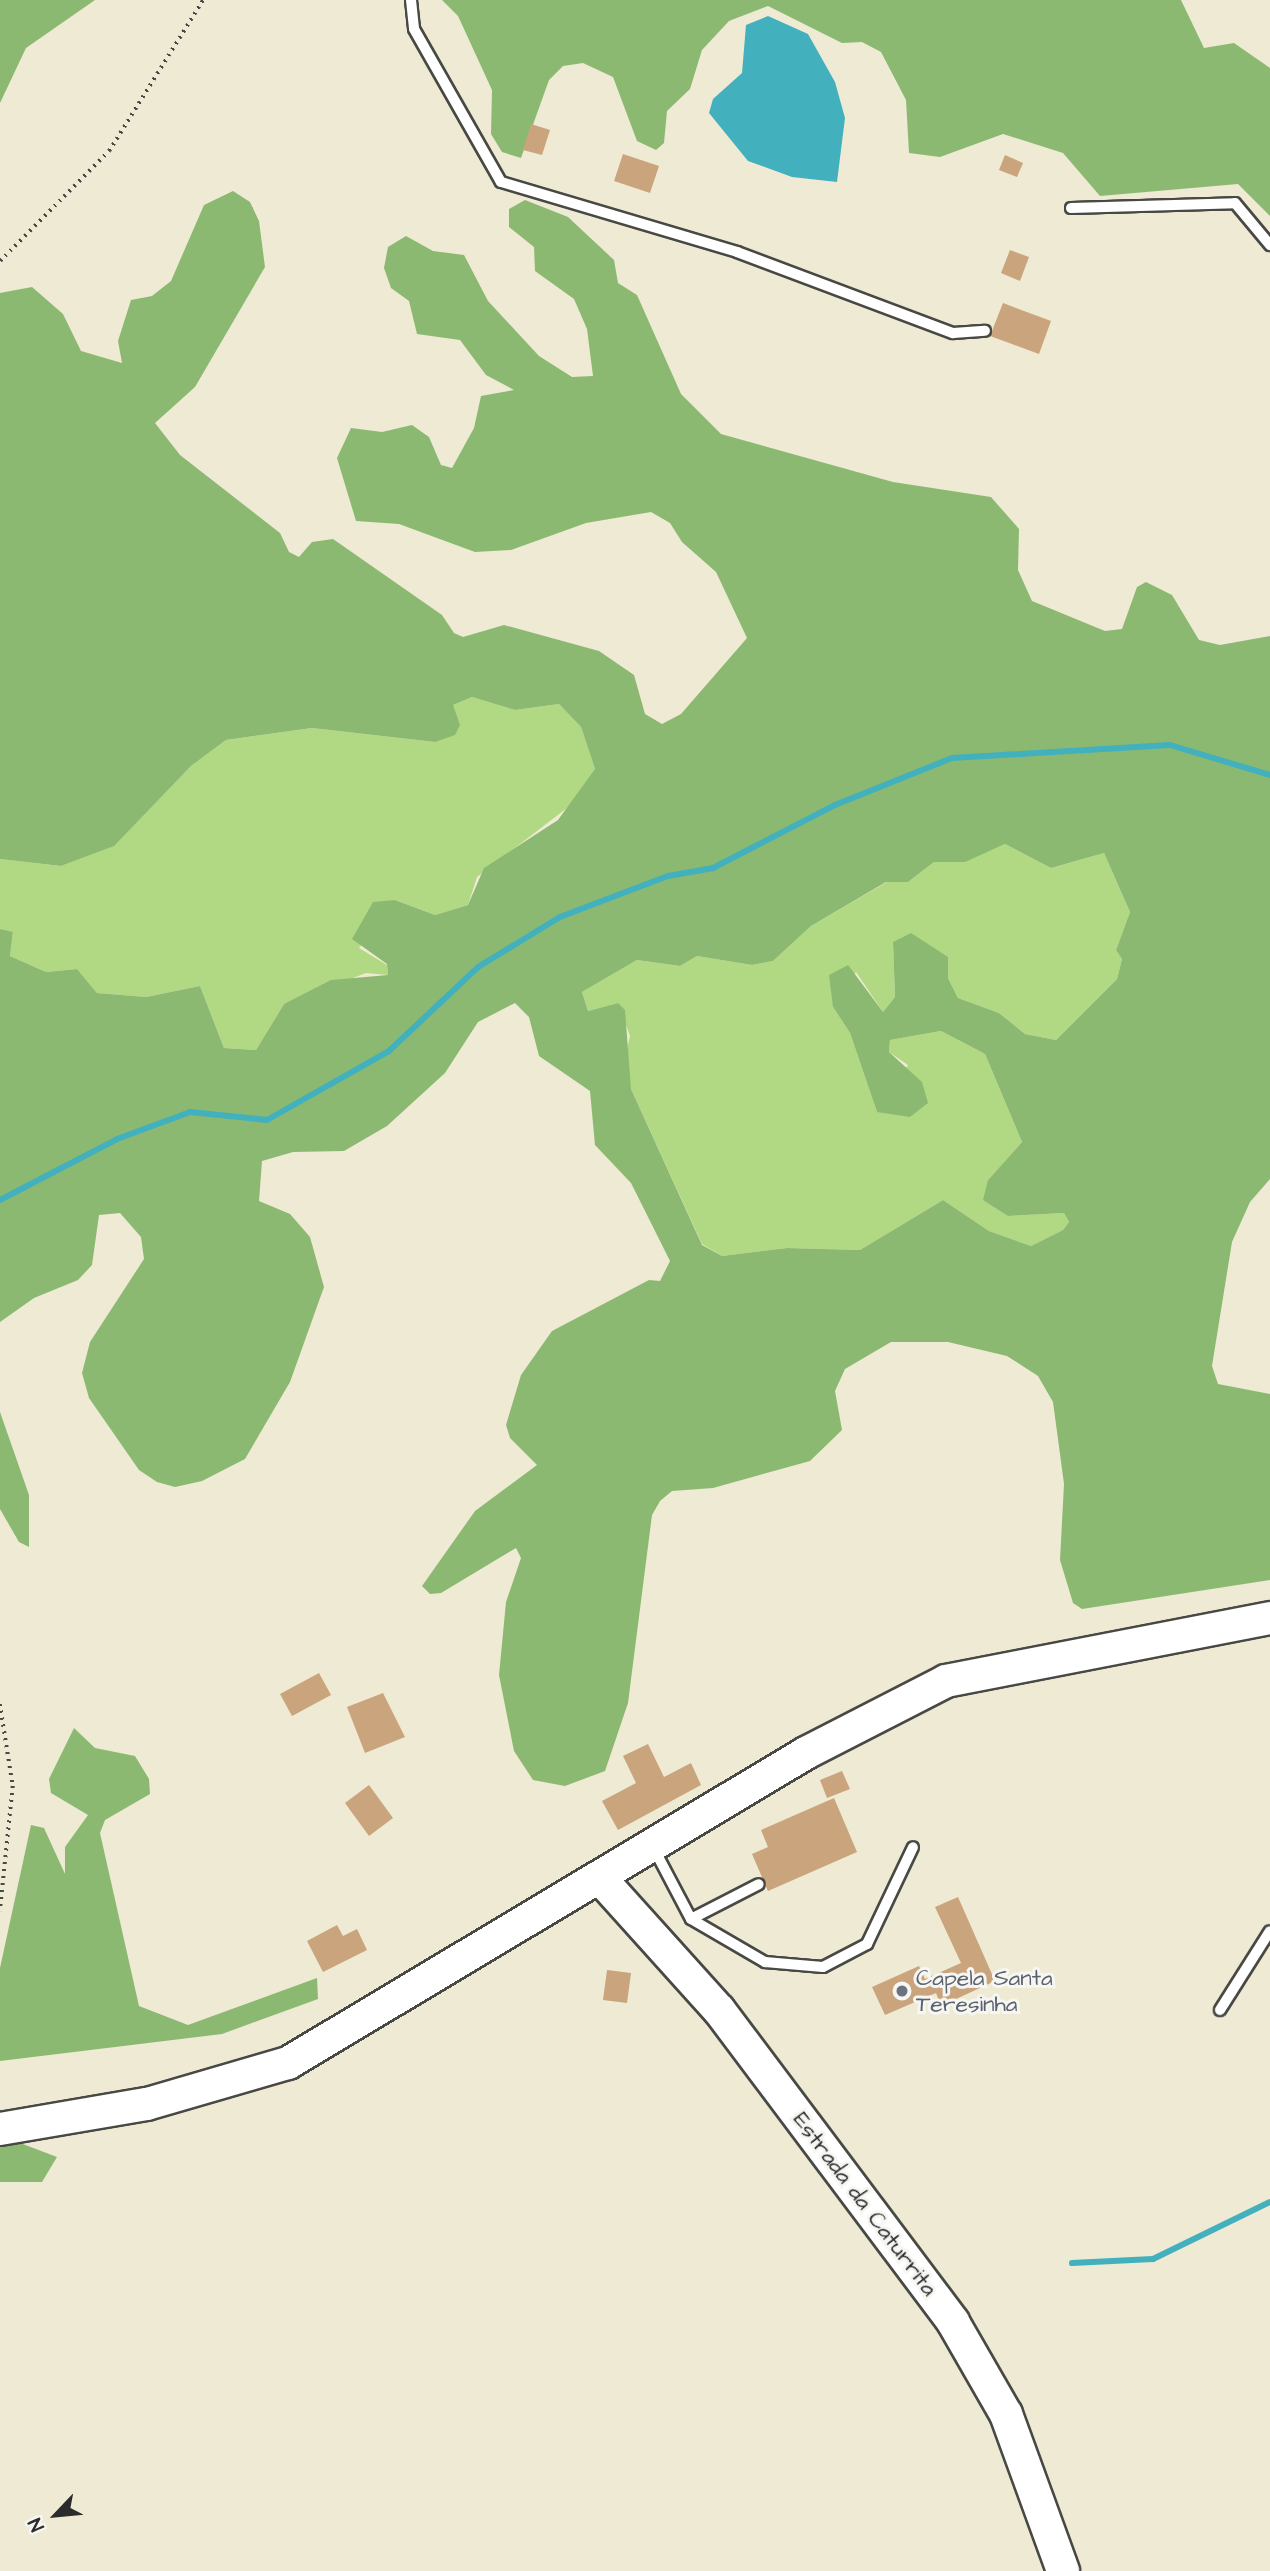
<!DOCTYPE html>
<style>
body{margin:0}
#map{position:relative;width:1270px;height:2571px;overflow:hidden;background:#eeead4;font-family:"Architects Daughter",sans-serif}
div>[style]{position:absolute}
.green>*{inset:0;background:#b1d983}
.forest>*{inset:0;background:#8cb971}
.water>*{inset:0;background:#42b1bd}
.stream>*{height:6px;margin:-3px;padding:0 3px;transform-origin:3px;border-radius:3px;background:#42b1bd}
.building>*{inset:0;background:#caa47c}
.path>*{height:3.5px;margin-top:-1.75px;transform-origin:0;background:repeating-linear-gradient(90deg,#484844 0 2px,transparent 0 7px)}
.roads{filter:drop-shadow(2px 0 #484844) drop-shadow(-2px 0 #484844) drop-shadow(0 2px #484844) drop-shadow(0 -2px #484844)}
.lane>*{height:10px;margin:-5px;padding:0 5px;transform-origin:5px;border-radius:5px;background:#fff}
.secondary>*{height:32px;margin:-16px;padding:0 16px;transform-origin:16px;border-radius:16px;background:#fff}
.dots>*{width:19px;height:19px;translate:-50% -50%;box-sizing:border-box;border:4px solid #f6f6f2;border-radius:50%}
span{translate:-50% -50%;white-space:nowrap;text-align:center;line-height:1.15;-webkit-text-stroke:6px #f6f6f2;paint-order:stroke}
.worship-label{font-size:23px;color:#5b616d}
.left{translate:0 -50%;text-align:left}
.street-label{font-size:23px;color:#2b2b2b}
.north{position:absolute;left:21px;top:2480px;width:70px;height:70px;-webkit-text-stroke:5px #f6f6f2;paint-order:stroke;rotate:244deg;font-size:19px;font-weight:700;line-height:28px;text-align:center;color:#2b2b2b}
.north::after{content:'';display:block;margin:auto;width:24px;height:32px;background:#2b2b2b;clip-path:polygon(50% 0,100% 100%,50% 72%,0 100%)}
</style>
<div id="map">
<div class="green">
<i style="clip-path:polygon(472px 697px,515px 710px,559px 704px,581px 727px,595px 769px,580px 798px,477px 877px,468px 905px,435px 915px,395px 900px,359px 948px,387px 965px,388px 975px,366px 973px,284px 1004px,256px 1050px,224px 1048px,200px 986px,146px 997px,97px 993px,77px 969px,46px 972px,10px 956px,13px 933px,0 929px,0 859px,61px 866px,113px 846px,191px 766px,226px 740px,312px 728px,435px 742px,453px 705px)"></i>
<i style="clip-path:polygon(1005px 844px,1051px 868px,1104px 853px,1130px 912px,1116px 950px,1122px 959px,1117px 979px,1056px 1040px,1025px 1034px,999px 1013px,958px 998px,948px 978px,893px 942px,895px 997px,883px 1012px,856px 972px,833px 1007px,850px 1033px,877px 1112px,908px 1065px,889px 1052px,890px 1040px,941px 1031px,985px 1054px,1022px 1142px,988px 1180px,1008px 1216px,1064px 1213px,1069px 1222px,1063px 1230px,1031px 1246px,989px 1231px,943px 1200px,860px 1250px,787px 1248px,722px 1256px,702px 1244px,631px 1089px,625px 1058px,630px 1036px,618px 1003px,588px 1011px,582px 992px,637px 960px,680px 966px,697px 956px,752px 965px,773px 961px,811px 926px,887px 882px,908px 882px,934px 862px,965px 861px)"></i>
</div>
<div class="forest">
<i style="clip-path:polygon(0 0,95px 0,26px 48px,0 103px)"></i>
<i style="clip-path:polygon(442px 0,1181px 0,1204px 48px,1234px 43px,1270px 68px,1270px 216px,1238px 184px,1100px 196px,1063px 153px,1003px 134px,940px 157px,909px 153px,906px 100px,881px 52px,862px 42px,842px 43px,768px 6px,729px 21px,702px 50px,690px 89px,667px 111px,664px 143px,656px 150px,637px 141px,613px 77px,583px 63px,563px 66px,549px 80px,521px 158px,502px 152px,491px 134px,492px 90px,458px 16px)"></i>
<i style="clip-path:polygon(evenodd,233px 191px,250px 202px,259px 221px,265px 267px,195px 387px,155px 423px,180px 455px,280px 533px,289px 552px,299px 557px,312px 542px,333px 539px,442px 615px,454px 633px,463px 637px,504px 625px,599px 651px,634px 675px,645px 714px,662px 724px,681px 714px,747px 638px,716px 572px,682px 542px,670px 523px,651px 512px,586px 523px,511px 550px,475px 552px,399px 524px,356px 521px,337px 458px,351px 428px,382px 432px,412px 425px,429px 437px,441px 465px,452px 468px,474px 428px,481px 396px,514px 390px,486px 375px,460px 340px,417px 334px,409px 301px,391px 288px,384px 268px,388px 247px,406px 236px,433px 251px,464px 255px,488px 301px,539px 356px,572px 377px,593px 376px,587px 329px,574px 299px,535px 271px,534px 247px,509px 227px,509px 209px,525px 200px,568px 217px,614px 260px,618px 283px,637px 295px,681px 394px,721px 434px,893px 482px,991px 497px,1019px 529px,1018px 570px,1032px 601px,1105px 631px,1122px 629px,1137px 587px,1146px 582px,1172px 595px,1199px 640px,1220px 645px,1270px 636px,1270px 1179px,1250px 1202px,1232px 1242px,1212px 1366px,1218px 1384px,1270px 1394px,1270px 1580px,1082px 1609px,1073px 1603px,1060px 1560px,1064px 1484px,1053px 1402px,1038px 1376px,1007px 1356px,948px 1342px,891px 1342px,845px 1369px,835px 1391px,842px 1430px,810px 1461px,713px 1488px,672px 1491px,660px 1501px,652px 1515px,628px 1703px,605px 1771px,565px 1786px,533px 1780px,514px 1751px,499px 1675px,506px 1602px,521px 1558px,516px 1548px,441px 1593px,430px 1594px,422px 1586px,475px 1511px,537px 1465px,510px 1438px,506px 1425px,521px 1375px,552px 1331px,649px 1280px,660px 1281px,670px 1261px,631px 1183px,595px 1145px,590px 1091px,539px 1056px,529px 1017px,515px 1003px,478px 1022px,445px 1073px,387px 1126px,344px 1151px,293px 1152px,262px 1161px,259px 1201px,290px 1214px,310px 1237px,324px 1287px,290px 1382px,245px 1459px,202px 1481px,175px 1487px,157px 1482px,139px 1470px,89px 1398px,82px 1373px,90px 1342px,144px 1259px,141px 1237px,120px 1213px,99px 1215px,92px 1265px,78px 1280px,34px 1298px,0 1322px,0 929px,13px 932px,10px 956px,46px 972px,77px 969px,97px 993px,146px 997px,200px 986px,224px 1048px,256px 1050px,284px 1004px,331px 980px,388px 975px,387px 964px,352px 939px,373px 902px,395px 900px,435px 915px,468px 905px,484px 868px,558px 820px,595px 769px,581px 727px,559px 704px,515px 710px,472px 697px,453px 705px,460px 725px,455px 735px,435px 742px,312px 728px,226px 740px,191px 766px,114px 846px,61px 866px,0 859px,0 293px,32px 287px,63px 314px,81px 351px,122px 363px,118px 341px,131px 300px,152px 296px,171px 281px,204px 205px,233px 191px,1005px 844px,1051px 868px,1104px 853px,1130px 912px,1116px 950px,1122px 959px,1117px 979px,1056px 1040px,1025px 1034px,999px 1013px,958px 998px,948px 978px,948px 957px,911px 933px,893px 942px,895px 997px,883px 1012px,848px 965px,829px 975px,833px 1007px,850px 1033px,877px 1112px,910px 1117px,928px 1103px,922px 1082px,889px 1052px,890px 1040px,941px 1031px,985px 1054px,1022px 1142px,988px 1180px,983px 1200px,1008px 1216px,1064px 1213px,1069px 1222px,1063px 1230px,1031px 1246px,989px 1231px,943px 1200px,860px 1250px,787px 1248px,722px 1256px,702px 1245px,631px 1089px,625px 1010px,618px 1003px,588px 1011px,582px 992px,637px 960px,680px 966px,697px 956px,752px 965px,773px 961px,811px 926px,886px 882px,908px 882px,934px 862px,965px 862px,1005px 844px)"></i>
<i style="clip-path:polygon(0 1412px,29px 1495px,29px 1547px,19px 1542px,0 1509px)"></i>
<i style="clip-path:polygon(74px 1728px,95px 1748px,135px 1756px,149px 1779px,150px 1794px,105px 1820px,100px 1833px,139px 2006px,188px 2025px,317px 1978px,318px 1999px,222px 2034px,0 2061px,0 1968px,31px 1825px,44px 1828px,65px 1874px,65px 1847px,88px 1815px,51px 1793px,49px 1779px)"></i>
<i style="clip-path:polygon(7px 2138px,57px 2157px,42px 2182px,0 2182px,0 2140px)"></i>
</div>
<div class="water">
<i style="clip-path:polygon(768px 16px,808px 34px,835px 82px,845px 118px,837px 182px,792px 177px,748px 161px,709px 113px,713px 99px,742px 73px,746px 25px)"></i>
</div>
<div class="stream">
<i style="left:0;top:1200px;width:132px;rotate:-27.5deg"></i>
<i style="left:117px;top:1139px;width:78px;rotate:-20.3deg"></i>
<i style="left:190px;top:1112px;width:77px;rotate:5.9deg"></i>
<i style="left:267px;top:1120px;width:140px;rotate:-29.5deg"></i>
<i style="left:389px;top:1051px;width:122px;rotate:-43.3deg"></i>
<i style="left:478px;top:967px;width:96px;rotate:-31.4deg"></i>
<i style="left:560px;top:917px;width:116px;rotate:-20.8deg"></i>
<i style="left:668px;top:876px;width:46px;rotate:-10.1deg"></i>
<i style="left:713px;top:868px;width:137px;rotate:-27.3deg"></i>
<i style="left:835px;top:805px;width:126px;rotate:-21.9deg"></i>
<i style="left:952px;top:758px;width:218px;rotate:-3.4deg"></i>
<i style="left:1170px;top:745px;width:104px;rotate:16.7deg"></i>
<i style="left:1072px;top:2263px;width:81px;rotate:-2.8deg"></i>
<i style="left:1153px;top:2259px;width:130px;rotate:-26deg"></i>
</div>
<div class="building">
<i style="clip-path:polygon(531px 124px,550px 130px,542px 155px,523px 150px)"></i>
<i style="clip-path:polygon(623px 154px,659px 166px,650px 193px,614px 181px)"></i>
<i style="clip-path:polygon(1005px 155px,1023px 163px,1017px 177px,999px 170px)"></i>
<i style="clip-path:polygon(1010px 250px,1029px 257px,1020px 281px,1001px 273px)"></i>
<i style="clip-path:polygon(1003px 303px,1051px 321px,1039px 354px,990px 336px)"></i>
<i style="clip-path:polygon(319px 1673px,331px 1695px,292px 1716px,280px 1694px)"></i>
<i style="clip-path:polygon(383px 1693px,405px 1737px,365px 1753px,347px 1707px)"></i>
<i style="clip-path:polygon(648px 1744px,664px 1777px,691px 1763px,701px 1785px,618px 1830px,602px 1801px,636px 1783px,623px 1756px)"></i>
<i style="clip-path:polygon(842px 1771px,850px 1789px,827px 1798px,820px 1780px)"></i>
<i style="clip-path:polygon(369px 1785px,393px 1818px,369px 1836px,345px 1803px)"></i>
<i style="clip-path:polygon(834px 1798px,857px 1852px,768px 1891px,752px 1854px,768px 1847px,761px 1830px)"></i>
<i style="clip-path:polygon(958px 1897px,995px 1981px,941px 2006px,936px 1993px,885px 2015px,872px 1987px,919px 1966px,925px 1979px,961px 1963px,935px 1907px)"></i>
<i style="clip-path:polygon(337px 1925px,343px 1936px,357px 1929px,367px 1950px,323px 1972px,307px 1941px)"></i>
<i style="clip-path:polygon(607px 1970px,631px 1973px,627px 2003px,603px 2000px)"></i>
</div>
<div class="path">
<i style="left:0;top:261px;width:155px;rotate:-45.3deg"></i>
<i style="left:109px;top:151px;width:178px;rotate:-58.1deg"></i>
<i style="left:0;top:1704px;width:83px;rotate:81deg"></i>
<i style="left:13px;top:1786px;width:126px;rotate:95.9deg"></i>
</div>
<div class="roads">
<div class="lane">
<i style="left:411px;top:0;width:29px;rotate:84deg"></i>
<i style="left:414px;top:29px;width:176px;rotate:60.4deg"></i>
<i style="left:501px;top:182px;width:246px;rotate:16.5deg"></i>
<i style="left:737px;top:252px;width:231px;rotate:20.6deg"></i>
<i style="left:953px;top:333px;width:32px;rotate:-4deg"></i>
<i style="left:1071px;top:208px;width:164px;rotate:-1.7deg"></i>
<i style="left:1235px;top:203px;width:55px;rotate:50.2deg"></i>
<i style="left:653px;top:1847px;width:81px;rotate:62.2deg"></i>
<i style="left:691px;top:1919px;width:86px;rotate:30.2deg"></i>
<i style="left:765px;top:1962px;width:58px;rotate:4.9deg"></i>
<i style="left:823px;top:1967px;width:50px;rotate:-27.6deg"></i>
<i style="left:867px;top:1944px;width:107px;rotate:-64.6deg"></i>
<i style="left:691px;top:1919px;width:76px;rotate:-27.2deg"></i>
<i style="left:1220px;top:2010px;width:93px;rotate:-57.7deg"></i>
</div>
<div class="secondary">
<i style="left:600px;top:1878px;width:178px;rotate:48deg"></i>
<i style="left:719px;top:2010px;width:390px;rotate:53.1deg"></i>
<i style="left:953px;top:2322px;width:106px;rotate:60.1deg"></i>
<i style="left:1006px;top:2414px;width:167px;rotate:70deg"></i>
<i style="left:0;top:2129px;width:149px;rotate:-9.7deg"></i>
<i style="left:147px;top:2104px;width:147px;rotate:-16.2deg"></i>
<i style="left:288px;top:2063px;width:604px;rotate:-30.9deg"></i>
<i style="left:806px;top:1753px;width:157px;rotate:-27.2deg"></i>
<i style="left:946px;top:1681px;width:330px;rotate:-11deg"></i>
</div>
</div>
<div class="dots">
<i style="left:902px;top:1991px;background:#6b7280"></i>
</div>
<div class="worship-label">
<span class="left" style="left:916px;top:1991px">Capela Santa<br>Teresinha</span>
</div>
<div class="street-label">
<span style="left:865px;top:2204px;rotate:53deg">Estrada da Caturrita</span>
</div>
<div class="north">N</div>
</div>
